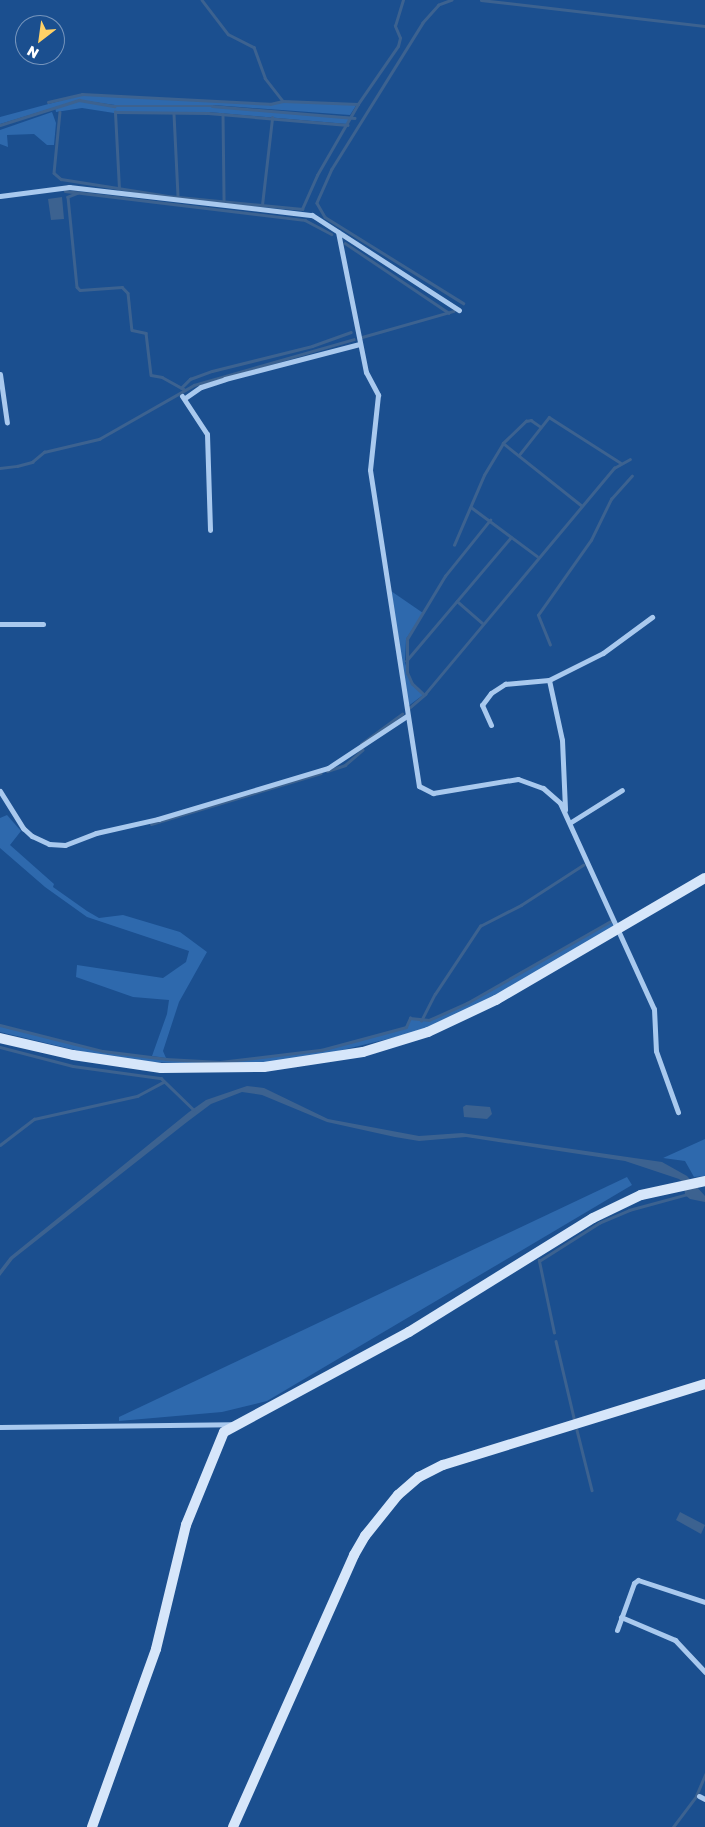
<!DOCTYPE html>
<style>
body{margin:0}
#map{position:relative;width:705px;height:1827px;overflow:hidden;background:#1b4f8f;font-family:"Golos Text",sans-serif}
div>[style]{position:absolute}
.green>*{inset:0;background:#2e69ad}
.water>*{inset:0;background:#3c6290}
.stream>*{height:2.5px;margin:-1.25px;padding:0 1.25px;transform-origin:1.25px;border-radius:1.25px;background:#3c6290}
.street>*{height:5px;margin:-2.5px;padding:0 2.5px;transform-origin:2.5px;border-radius:2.5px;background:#a9c9ee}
.secondary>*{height:10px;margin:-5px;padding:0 5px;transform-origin:5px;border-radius:5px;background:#d6e6fa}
span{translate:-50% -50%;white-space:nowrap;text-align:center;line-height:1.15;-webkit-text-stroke:4px #1b4f8f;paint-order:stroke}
.north{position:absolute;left:15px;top:15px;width:50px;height:50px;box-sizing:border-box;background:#1b4f8f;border:1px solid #7695bc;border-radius:50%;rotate:210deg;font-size:14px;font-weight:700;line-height:20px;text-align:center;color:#fff}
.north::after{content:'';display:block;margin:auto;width:18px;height:22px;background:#ffd166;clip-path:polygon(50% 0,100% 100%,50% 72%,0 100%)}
</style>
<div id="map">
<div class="green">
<i style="clip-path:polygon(82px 95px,270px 105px,283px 102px,357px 104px,350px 115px,213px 105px,115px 105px,79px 100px,0 124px,0 117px)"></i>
<i style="clip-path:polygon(79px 101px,114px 107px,212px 107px,351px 117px,347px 124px,208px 112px,114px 113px,82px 108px,56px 112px,55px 107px)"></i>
<i style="clip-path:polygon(52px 112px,56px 123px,54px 145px,47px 145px,34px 134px,7px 135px,8px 147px,0 144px,0 130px)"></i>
<i style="clip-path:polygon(391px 591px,423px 613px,406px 639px,405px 662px,411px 684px,423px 695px,407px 707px)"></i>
<i style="clip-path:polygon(7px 815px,21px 831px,10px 845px,54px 884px,53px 887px,87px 911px,99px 918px,123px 915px,180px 932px,207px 952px,179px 1002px,163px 1051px,166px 1058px,152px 1056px,167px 1014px,169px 1000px,133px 997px,76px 977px,77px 965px,163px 978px,186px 962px,189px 951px,87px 917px,45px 887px,0 848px,0 818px)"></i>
<i style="clip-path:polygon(611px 922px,614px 927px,493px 998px,425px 1030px,309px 1058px,242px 1065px,149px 1062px,92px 1054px,0 1032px,0 1026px,103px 1051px,166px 1060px,219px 1063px,321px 1050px,407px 1028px,411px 1019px,429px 1021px,468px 1004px)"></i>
<i style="clip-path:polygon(705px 1139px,705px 1176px,694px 1177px,685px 1161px,663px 1158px)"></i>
<i style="clip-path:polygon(627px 1177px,632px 1185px,267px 1401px,222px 1412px,119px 1421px,119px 1417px)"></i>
</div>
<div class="water">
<i style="clip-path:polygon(62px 197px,64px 219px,51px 220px,48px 199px)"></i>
<i style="clip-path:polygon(247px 1086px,264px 1088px,328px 1119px,419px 1136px,462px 1133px,662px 1162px,687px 1176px,705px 1196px,705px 1202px,690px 1199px,685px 1195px,684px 1183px,679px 1179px,625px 1161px,466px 1137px,419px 1141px,395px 1137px,327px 1122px,262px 1095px,242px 1092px,211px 1104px,187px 1122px,13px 1259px,0 1276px,0 1270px,10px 1257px,189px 1112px,206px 1100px)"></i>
<i style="clip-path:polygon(466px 1105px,490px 1107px,492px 1114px,487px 1119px,464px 1117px,463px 1107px)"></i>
<i style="clip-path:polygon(680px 1512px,705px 1525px,701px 1534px,676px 1520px)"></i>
</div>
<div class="stream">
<i style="left:202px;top:0;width:43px;rotate:52.6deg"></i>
<i style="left:228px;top:34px;width:29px;rotate:27deg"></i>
<i style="left:254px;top:47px;width:33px;rotate:70deg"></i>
<i style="left:265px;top:78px;width:29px;rotate:52deg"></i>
<i style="left:283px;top:101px;width:75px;rotate:2.3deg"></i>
<i style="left:452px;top:0;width:14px;rotate:159deg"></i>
<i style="left:439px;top:5px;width:24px;rotate:132deg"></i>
<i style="left:423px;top:23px;width:172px;rotate:121.9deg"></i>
<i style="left:332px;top:169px;width:37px;rotate:114deg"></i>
<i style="left:317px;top:203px;width:16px;rotate:60deg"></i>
<i style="left:325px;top:217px;width:163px;rotate:31.9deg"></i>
<i style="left:481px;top:0;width:226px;rotate:6.6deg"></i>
<i style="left:48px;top:102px;width:35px;rotate:-13deg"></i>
<i style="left:82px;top:94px;width:188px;rotate:3deg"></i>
<i style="left:270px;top:104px;width:13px;rotate:-13deg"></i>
<i style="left:60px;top:112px;width:61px;rotate:95.6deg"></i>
<i style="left:54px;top:173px;width:9px;rotate:41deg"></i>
<i style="left:61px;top:179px;width:108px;rotate:9deg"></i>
<i style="left:168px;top:196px;width:135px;rotate:5.5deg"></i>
<i style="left:302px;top:209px;width:37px;rotate:-66deg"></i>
<i style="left:317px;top:175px;width:82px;rotate:-60deg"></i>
<i style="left:358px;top:104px;width:70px;rotate:-55.4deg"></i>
<i style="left:398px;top:46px;width:8px;rotate:-76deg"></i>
<i style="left:400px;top:38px;width:13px;rotate:-113deg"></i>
<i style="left:395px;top:26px;width:27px;rotate:-73deg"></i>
<i style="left:174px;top:114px;width:82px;rotate:87.2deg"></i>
<i style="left:223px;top:114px;width:88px;rotate:89.3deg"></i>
<i style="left:0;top:125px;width:83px;rotate:-17.6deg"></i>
<i style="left:79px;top:100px;width:36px;rotate:10deg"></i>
<i style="left:114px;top:106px;width:98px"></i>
<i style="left:212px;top:106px;width:143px;rotate:4.8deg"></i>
<i style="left:119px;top:189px;width:77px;rotate:-93deg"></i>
<i style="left:115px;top:112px;width:93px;rotate:0.6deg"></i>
<i style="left:208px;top:113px;width:140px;rotate:4.9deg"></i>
<i style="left:65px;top:191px;width:242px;rotate:6.9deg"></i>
<i style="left:305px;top:220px;width:30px;rotate:28deg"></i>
<i style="left:78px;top:193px;width:11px;rotate:158deg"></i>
<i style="left:68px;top:197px;width:90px;rotate:84.3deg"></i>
<i style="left:77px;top:287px;width:4px;rotate:45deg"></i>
<i style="left:80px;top:290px;width:42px;rotate:-4.1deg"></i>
<i style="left:122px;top:287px;width:8px;rotate:45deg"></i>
<i style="left:128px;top:293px;width:37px;rotate:84deg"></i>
<i style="left:132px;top:330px;width:14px;rotate:12deg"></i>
<i style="left:146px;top:333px;width:42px;rotate:83.2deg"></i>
<i style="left:151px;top:375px;width:11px;rotate:10deg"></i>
<i style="left:162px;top:377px;width:25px;rotate:29deg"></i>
<i style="left:262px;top:205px;width:88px;rotate:-83.4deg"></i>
<i style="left:345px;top:243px;width:125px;rotate:33.9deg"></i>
<i style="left:362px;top:337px;width:95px;rotate:-15.9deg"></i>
<i style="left:181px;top:388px;width:13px;rotate:-45deg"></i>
<i style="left:190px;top:379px;width:23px;rotate:-20deg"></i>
<i style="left:212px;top:371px;width:103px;rotate:-14deg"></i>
<i style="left:312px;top:346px;width:41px;rotate:-19.7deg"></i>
<i style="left:503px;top:443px;width:100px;rotate:38.5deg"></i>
<i style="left:519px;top:455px;width:48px;rotate:-51.7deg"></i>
<i style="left:549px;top:417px;width:85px;rotate:32.6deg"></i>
<i style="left:0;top:468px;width:17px;rotate:-7deg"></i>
<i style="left:17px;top:466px;width:16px;rotate:-15deg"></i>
<i style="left:32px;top:462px;width:16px;rotate:-40deg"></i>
<i style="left:44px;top:452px;width:57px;rotate:-13.3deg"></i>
<i style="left:99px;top:439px;width:109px;rotate:-29.6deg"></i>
<i style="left:194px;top:385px;width:166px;rotate:-16deg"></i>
<i style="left:471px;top:507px;width:82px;rotate:36.6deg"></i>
<i style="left:454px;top:545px;width:76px;rotate:-66.8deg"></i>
<i style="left:484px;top:475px;width:37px;rotate:-59deg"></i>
<i style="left:503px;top:443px;width:32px;rotate:-44deg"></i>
<i style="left:526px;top:421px;width:5px;rotate:-11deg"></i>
<i style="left:531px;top:420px;width:12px;rotate:35deg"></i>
<i style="left:457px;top:601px;width:33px;rotate:41deg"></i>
<i style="left:550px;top:645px;width:32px;rotate:-112deg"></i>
<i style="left:538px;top:615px;width:92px;rotate:-54.8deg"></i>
<i style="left:591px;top:540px;width:46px;rotate:-64deg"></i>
<i style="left:611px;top:499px;width:31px;rotate:-48deg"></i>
<i style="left:406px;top:661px;width:162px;rotate:-49.7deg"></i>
<i style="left:424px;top:695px;width:16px;rotate:-137deg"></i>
<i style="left:412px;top:684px;width:12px;rotate:-114deg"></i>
<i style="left:407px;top:673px;width:34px;rotate:-90deg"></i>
<i style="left:407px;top:639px;width:74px;rotate:-58.9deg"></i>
<i style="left:445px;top:576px;width:72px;rotate:-51.2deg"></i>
<i style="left:408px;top:709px;width:23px;rotate:-41deg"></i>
<i style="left:425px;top:694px;width:295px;rotate:-50.1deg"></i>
<i style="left:614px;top:468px;width:18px;rotate:-29deg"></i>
<i style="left:361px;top:744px;width:51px;rotate:-36.2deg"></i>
<i style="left:327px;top:771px;width:19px;rotate:-18deg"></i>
<i style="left:345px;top:765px;width:23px;rotate:-41deg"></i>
<i style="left:151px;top:824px;width:177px;rotate:-16.7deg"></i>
<i style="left:421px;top:1021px;width:30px;rotate:-63deg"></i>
<i style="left:435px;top:994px;width:82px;rotate:-56.5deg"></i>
<i style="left:480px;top:926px;width:46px;rotate:-27.1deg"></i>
<i style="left:521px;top:905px;width:74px;rotate:-32.8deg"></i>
<i style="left:0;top:1025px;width:106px;rotate:14.2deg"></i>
<i style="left:103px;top:1051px;width:64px;rotate:7.2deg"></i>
<i style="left:166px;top:1059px;width:54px;rotate:3.2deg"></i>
<i style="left:220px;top:1062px;width:102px;rotate:-6.8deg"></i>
<i style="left:321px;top:1050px;width:88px;rotate:-15.1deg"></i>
<i style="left:406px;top:1027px;width:10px;rotate:-66deg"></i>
<i style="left:410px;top:1018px;width:19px;rotate:6deg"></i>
<i style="left:429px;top:1020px;width:42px;rotate:-24.1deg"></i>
<i style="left:467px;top:1003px;width:166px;rotate:-29.7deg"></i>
<i style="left:0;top:1047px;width:75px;rotate:14.6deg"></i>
<i style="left:73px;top:1066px;width:89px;rotate:7.8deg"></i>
<i style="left:161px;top:1078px;width:46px;rotate:44.1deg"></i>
<i style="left:0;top:1145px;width:43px;rotate:-37.4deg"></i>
<i style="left:34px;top:1119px;width:106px;rotate:-12.6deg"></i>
<i style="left:137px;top:1096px;width:30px;rotate:-28deg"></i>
<i style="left:554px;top:1333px;width:74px;rotate:-101.8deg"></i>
<i style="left:539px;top:1261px;width:71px;rotate:-32.3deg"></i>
<i style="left:599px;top:1223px;width:33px;rotate:-23deg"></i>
<i style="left:629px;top:1210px;width:61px;rotate:-15.2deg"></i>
<i style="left:556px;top:1341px;width:79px;rotate:76.8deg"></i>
<i style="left:577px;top:1430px;width:62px;rotate:76deg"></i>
<i style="left:673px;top:1827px;width:39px;rotate:-53deg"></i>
<i style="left:696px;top:1796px;width:23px;rotate:-67deg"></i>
</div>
<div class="street">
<i style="left:0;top:196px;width:70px;rotate:-7.4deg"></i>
<i style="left:69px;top:187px;width:245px;rotate:6.6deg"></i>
<i style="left:312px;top:215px;width:175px;rotate:32.9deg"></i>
<i style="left:338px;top:232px;width:143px;rotate:78.7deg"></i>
<i style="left:366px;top:372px;width:26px;rotate:62deg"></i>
<i style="left:378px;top:395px;width:75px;rotate:96.1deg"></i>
<i style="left:370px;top:470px;width:320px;rotate:81.2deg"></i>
<i style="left:419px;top:786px;width:16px;rotate:27deg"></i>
<i style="left:433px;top:793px;width:86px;rotate:-9.4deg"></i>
<i style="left:518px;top:779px;width:27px;rotate:20deg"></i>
<i style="left:543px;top:788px;width:23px;rotate:41deg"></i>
<i style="left:560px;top:803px;width:226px;rotate:65.5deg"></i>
<i style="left:654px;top:1009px;width:42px;rotate:87.3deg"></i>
<i style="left:656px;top:1051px;width:65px;rotate:70.2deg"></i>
<i style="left:0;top:374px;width:49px;rotate:81.9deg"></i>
<i style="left:182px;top:396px;width:45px;rotate:56.7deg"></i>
<i style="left:207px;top:434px;width:96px;rotate:88.2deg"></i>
<i style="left:185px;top:398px;width:19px;rotate:-35deg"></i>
<i style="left:201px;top:387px;width:25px;rotate:-18deg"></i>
<i style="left:225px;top:379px;width:138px;rotate:-14.6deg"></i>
<i style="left:0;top:624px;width:43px"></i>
<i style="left:549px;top:680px;width:61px;rotate:77.8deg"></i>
<i style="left:562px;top:740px;width:70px;rotate:87.5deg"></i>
<i style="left:491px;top:725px;width:22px;rotate:-114deg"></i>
<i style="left:482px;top:705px;width:15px;rotate:-53deg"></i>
<i style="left:491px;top:693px;width:17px;rotate:-33deg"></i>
<i style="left:505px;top:684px;width:44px;rotate:-5.2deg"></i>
<i style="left:549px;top:680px;width:60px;rotate:-26.6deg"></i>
<i style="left:603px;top:653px;width:61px;rotate:-36.3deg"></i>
<i style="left:0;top:791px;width:44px;rotate:58.1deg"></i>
<i style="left:23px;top:828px;width:12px;rotate:42deg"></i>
<i style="left:32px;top:836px;width:19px;rotate:25deg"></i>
<i style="left:49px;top:844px;width:16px;rotate:4deg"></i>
<i style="left:65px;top:845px;width:33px;rotate:-21deg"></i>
<i style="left:96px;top:833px;width:64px;rotate:-12.7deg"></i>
<i style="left:158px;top:819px;width:177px;rotate:-16.7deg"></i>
<i style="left:328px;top:768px;width:95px;rotate:-33.4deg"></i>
<i style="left:571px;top:822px;width:60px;rotate:-32.1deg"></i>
<i style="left:0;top:1427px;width:232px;rotate:-0.7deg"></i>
<i style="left:621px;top:1617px;width:59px;rotate:23.1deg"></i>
<i style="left:675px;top:1640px;width:44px;rotate:46.8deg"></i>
<i style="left:617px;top:1630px;width:50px;rotate:-70.1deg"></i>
<i style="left:634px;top:1583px;width:5px;rotate:-37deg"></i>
<i style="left:638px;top:1580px;width:71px;rotate:18.2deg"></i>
<i style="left:699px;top:1796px;width:7px;rotate:27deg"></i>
</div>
<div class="secondary">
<i style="left:0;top:1038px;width:75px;rotate:13.1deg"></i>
<i style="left:73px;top:1055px;width:89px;rotate:8.4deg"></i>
<i style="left:161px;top:1068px;width:103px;rotate:-0.6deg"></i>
<i style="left:264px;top:1067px;width:100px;rotate:-8.6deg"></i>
<i style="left:363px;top:1052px;width:68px;rotate:-17.1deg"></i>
<i style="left:428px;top:1032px;width:75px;rotate:-25.2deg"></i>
<i style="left:496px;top:1000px;width:242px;rotate:-30.3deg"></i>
<i style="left:92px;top:1827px;width:189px;rotate:-70.2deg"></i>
<i style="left:156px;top:1649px;width:128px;rotate:-76.4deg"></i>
<i style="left:186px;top:1525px;width:100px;rotate:-67.8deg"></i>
<i style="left:224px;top:1432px;width:210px;rotate:-28.4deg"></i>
<i style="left:409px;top:1332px;width:216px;rotate:-31.8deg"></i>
<i style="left:593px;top:1218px;width:53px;rotate:-25.6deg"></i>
<i style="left:641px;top:1195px;width:66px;rotate:-12.3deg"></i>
<i style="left:233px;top:1827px;width:298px;rotate:-66deg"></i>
<i style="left:354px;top:1555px;width:22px;rotate:-60deg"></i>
<i style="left:365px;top:1536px;width:53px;rotate:-51.2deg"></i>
<i style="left:398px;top:1495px;width:28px;rotate:-41deg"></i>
<i style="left:419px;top:1477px;width:27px;rotate:-27deg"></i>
<i style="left:443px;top:1465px;width:274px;rotate:-17.2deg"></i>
</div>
<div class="north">N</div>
</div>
